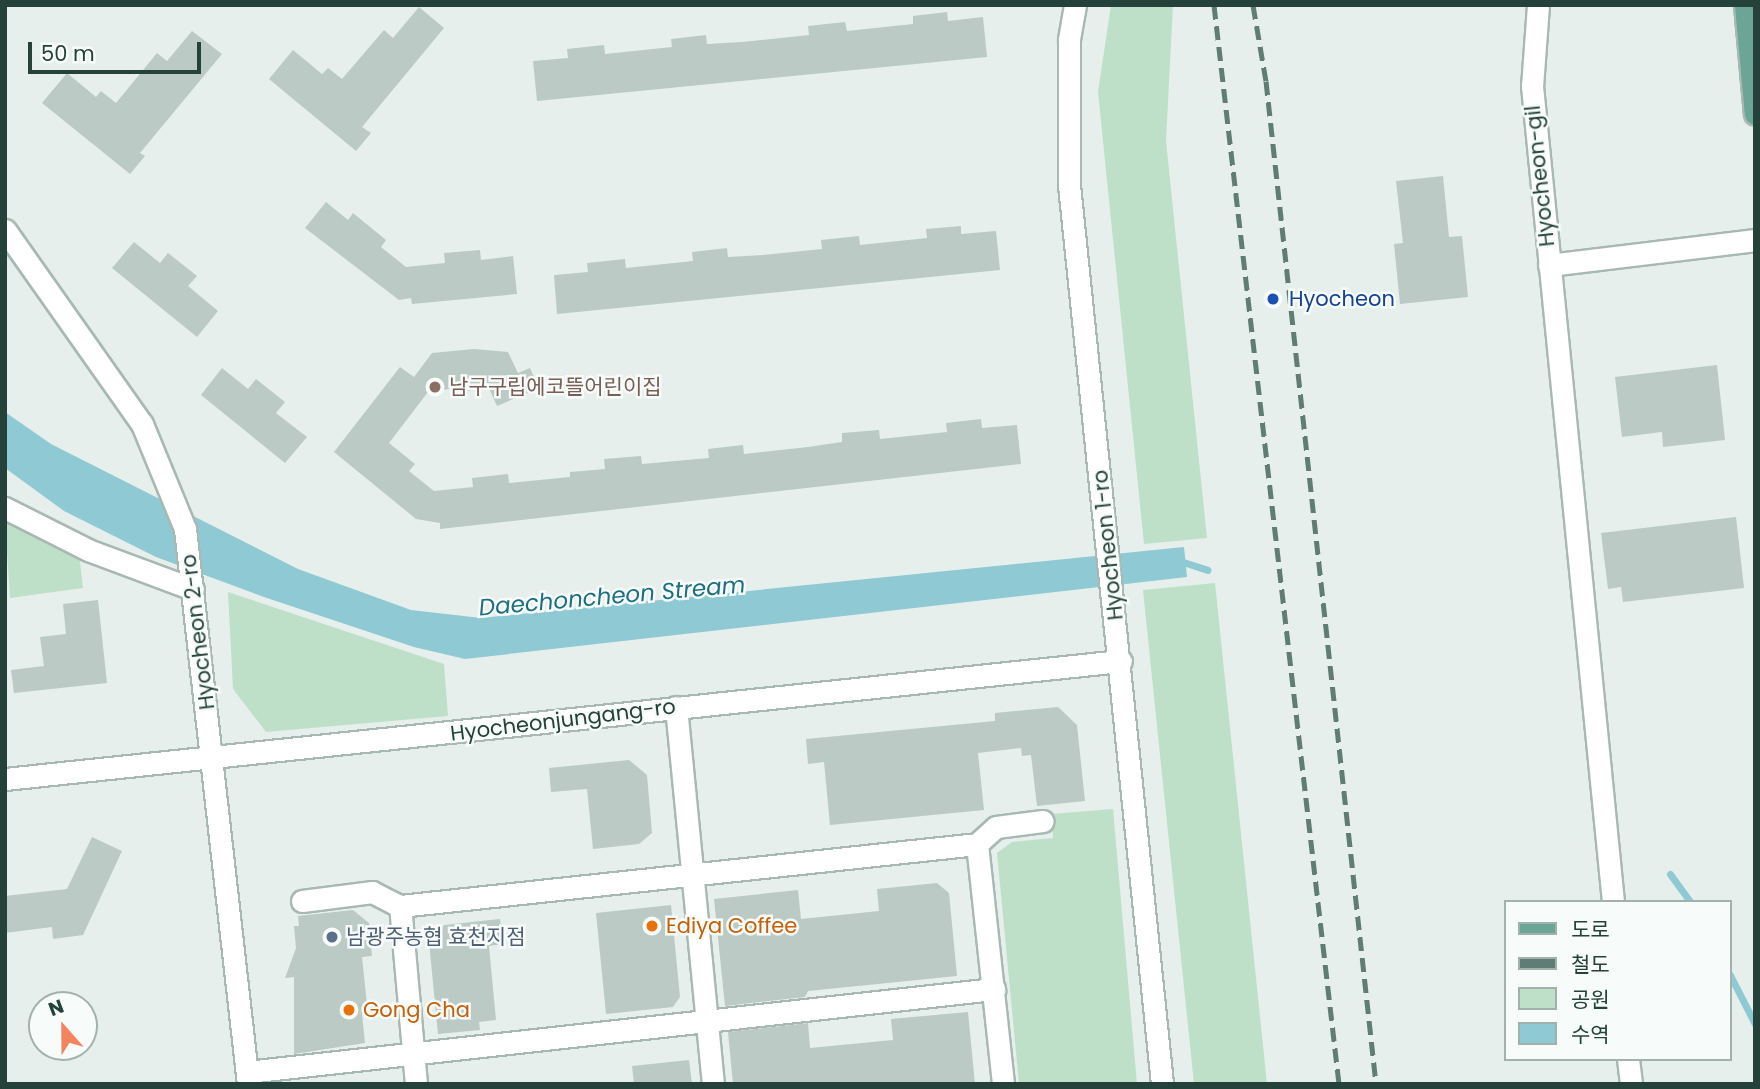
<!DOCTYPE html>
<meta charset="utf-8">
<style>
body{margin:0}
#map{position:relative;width:1760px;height:1089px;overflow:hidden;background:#e6efeb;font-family:Poppins,"Noto Sans KR",sans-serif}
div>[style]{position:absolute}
.green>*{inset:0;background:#bfe0c8}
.water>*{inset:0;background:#8ec9d4}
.stream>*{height:7px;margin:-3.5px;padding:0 3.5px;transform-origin:3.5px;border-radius:3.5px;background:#8ec9d4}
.building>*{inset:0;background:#bbcac4}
.roads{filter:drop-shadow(2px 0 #a8b8b2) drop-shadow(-2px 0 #a8b8b2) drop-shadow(0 2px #a8b8b2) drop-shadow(0 -2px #a8b8b2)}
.minor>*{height:21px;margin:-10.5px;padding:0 10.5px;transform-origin:10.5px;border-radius:10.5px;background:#fff}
.major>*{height:21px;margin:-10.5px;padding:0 10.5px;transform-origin:10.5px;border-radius:10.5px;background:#6aa596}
.rail>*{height:5px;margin-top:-2.5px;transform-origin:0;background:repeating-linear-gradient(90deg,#5f7d75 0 14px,transparent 0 21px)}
.dots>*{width:19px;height:19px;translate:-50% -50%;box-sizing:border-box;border:4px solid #f7fbf9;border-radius:50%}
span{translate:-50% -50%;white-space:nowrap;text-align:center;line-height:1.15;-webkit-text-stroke:5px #f7fbf9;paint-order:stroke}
.street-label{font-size:21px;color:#24423a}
.transit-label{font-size:21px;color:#164399}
.left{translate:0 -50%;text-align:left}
.education-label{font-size:21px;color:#785e54}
.food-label{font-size:21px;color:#c56008}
.service-label{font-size:21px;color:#4e5e75}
.water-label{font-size:23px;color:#1c6f80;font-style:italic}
.frame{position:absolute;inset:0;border:7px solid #24423a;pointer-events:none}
.legend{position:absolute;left:1504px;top:900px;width:228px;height:161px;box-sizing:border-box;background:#f7fbf9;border:2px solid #a3b1ad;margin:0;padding:9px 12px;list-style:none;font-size:21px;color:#24423a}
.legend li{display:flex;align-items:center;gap:14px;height:35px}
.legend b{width:35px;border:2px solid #a3b1ad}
.north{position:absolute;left:28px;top:991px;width:70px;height:70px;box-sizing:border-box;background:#f7fbf9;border:2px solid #a3b1ad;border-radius:50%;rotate:339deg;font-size:19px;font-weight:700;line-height:28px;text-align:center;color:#24423a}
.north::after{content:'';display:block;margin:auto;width:24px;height:32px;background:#f4845f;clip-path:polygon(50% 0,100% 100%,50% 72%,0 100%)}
.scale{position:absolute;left:28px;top:42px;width:173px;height:32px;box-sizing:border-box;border:4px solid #24423a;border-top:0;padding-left:9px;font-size:21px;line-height:24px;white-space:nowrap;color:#24423a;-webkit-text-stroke:5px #f7fbf9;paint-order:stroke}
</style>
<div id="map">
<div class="green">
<i style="clip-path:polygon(1111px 5px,1173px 5px,1166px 141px,1207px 538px,1144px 544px,1098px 92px)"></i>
<i style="clip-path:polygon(5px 520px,79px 554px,83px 588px,10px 598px)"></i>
<i style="clip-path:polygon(1215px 583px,1267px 1084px,1194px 1084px,1143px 590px)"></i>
<i style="clip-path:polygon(228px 592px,444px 664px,448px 716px,266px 732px,233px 689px)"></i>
<i style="clip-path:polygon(1113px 809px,1137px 1084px,1019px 1084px,997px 853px,1012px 842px,1053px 838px,1051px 814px)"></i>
</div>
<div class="water">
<i style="clip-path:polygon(5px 412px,51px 444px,298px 569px,411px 610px,481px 618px,1184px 547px,1187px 577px,465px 659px,414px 647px,264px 597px,156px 557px,64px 511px,5px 468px)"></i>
</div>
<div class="stream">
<i style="left:1177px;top:560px;width:32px;rotate:18deg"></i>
<i style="left:1670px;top:874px;width:34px;rotate:54deg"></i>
<i style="left:1730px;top:975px;width:55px;rotate:63deg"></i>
</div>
<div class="building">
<i style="clip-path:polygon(419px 7px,444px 28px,362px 127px,371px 133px,356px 151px,269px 79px,293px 50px,322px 74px,328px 68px,342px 79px,384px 30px,393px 38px)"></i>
<i style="clip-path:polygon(947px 12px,948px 21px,983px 17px,987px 57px,537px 101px,533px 61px,568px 58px,567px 49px,604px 45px,605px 54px,672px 47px,671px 39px,706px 35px,707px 44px,742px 42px,809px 35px,808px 26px,845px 22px,847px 31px,913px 24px,913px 16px)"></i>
<i style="clip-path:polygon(192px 31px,222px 54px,140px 153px,145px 156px,130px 174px,42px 103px,67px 73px,96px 97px,101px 91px,116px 103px,157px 53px,167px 61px)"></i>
<i style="clip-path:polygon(1443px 176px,1449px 237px,1462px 236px,1468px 297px,1400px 304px,1394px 244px,1403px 243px,1396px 181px)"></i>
<i style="clip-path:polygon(326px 202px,348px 220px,353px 213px,386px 240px,381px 247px,406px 267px,445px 263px,444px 253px,480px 250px,481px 260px,513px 256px,517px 294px,412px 304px,411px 298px,399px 300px,305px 228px)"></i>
<i style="clip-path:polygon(961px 226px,961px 234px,996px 231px,1000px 270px,557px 314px,554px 275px,588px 272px,587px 263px,625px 259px,626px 268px,693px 261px,692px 252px,727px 248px,728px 257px,763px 255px,822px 249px,821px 240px,859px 236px,860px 245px,927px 238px,926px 229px)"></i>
<i style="clip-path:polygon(134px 242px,160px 263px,168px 253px,197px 276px,188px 286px,218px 311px,197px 337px,112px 268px)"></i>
<i style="clip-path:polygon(474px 349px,508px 352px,518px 373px,530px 368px,539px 388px,497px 406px,488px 386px,459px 393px,456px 388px,428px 392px,389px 443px,415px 464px,409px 471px,434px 491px,473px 487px,472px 478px,508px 474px,509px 483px,570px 477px,570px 472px,605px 469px,604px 459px,641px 456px,642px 464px,709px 458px,708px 449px,743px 445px,744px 454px,808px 447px,842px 442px,842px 433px,879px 430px,880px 439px,947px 432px,946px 423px,981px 419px,982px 428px,1017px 425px,1021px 464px,440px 529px,440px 523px,416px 519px,334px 452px,400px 367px,414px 377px,432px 353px)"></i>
<i style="clip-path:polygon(1717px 365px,1725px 440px,1663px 447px,1662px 432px,1622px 437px,1615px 377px)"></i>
<i style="clip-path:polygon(222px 368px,248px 389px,256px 379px,285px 402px,276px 413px,307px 437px,285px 463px,201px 395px)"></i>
<i style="clip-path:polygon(1736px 517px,1744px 588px,1623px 602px,1621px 587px,1608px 589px,1601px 533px)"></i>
<i style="clip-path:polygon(98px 600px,107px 683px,14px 693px,11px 670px,44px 666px,40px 637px,66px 634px,63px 604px)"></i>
<i style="clip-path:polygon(1058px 707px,1077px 725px,1085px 801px,1037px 806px,1031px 755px,1022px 756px,1021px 748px,978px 753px,984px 810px,830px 825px,824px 762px,808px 764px,806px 739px,995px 721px,995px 713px)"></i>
<i style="clip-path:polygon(629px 760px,647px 775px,652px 833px,639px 844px,593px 849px,587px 789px,551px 792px,549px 768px)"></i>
<i style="clip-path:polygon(92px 837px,122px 851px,83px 935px,53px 939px,52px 927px,5px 933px,5px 896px,67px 889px)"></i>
<i style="clip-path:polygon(937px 883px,949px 893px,957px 976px,808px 991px,805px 997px,725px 1006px,714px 899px,798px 890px,801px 919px,879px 911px,877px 889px)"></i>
<i style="clip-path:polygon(671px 905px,680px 997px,673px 1007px,606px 1014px,596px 913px)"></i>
<i style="clip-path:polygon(353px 910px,369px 923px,372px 956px,362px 957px,368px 1014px,362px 1014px,365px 1043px,294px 1054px,294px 977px,285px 978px,296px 948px,294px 926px,299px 926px,298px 916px)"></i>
<i style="clip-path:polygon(500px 919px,503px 944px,489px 946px,496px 1020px,479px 1022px,480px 1030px,438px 1034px,429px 942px,444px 925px)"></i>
<i style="clip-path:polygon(968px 1012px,975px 1084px,733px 1084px,728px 1032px,808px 1023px,810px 1048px,893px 1040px,891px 1019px)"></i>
<i style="clip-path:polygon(689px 1060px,692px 1084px,634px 1084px,632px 1066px)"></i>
</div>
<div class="roads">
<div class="minor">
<i style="left:1075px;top:5px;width:36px;rotate:100deg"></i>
<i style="left:1069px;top:40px;width:145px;rotate:90deg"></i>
<i style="left:1069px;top:185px;width:904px;rotate:84.09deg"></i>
<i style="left:1538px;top:5px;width:81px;rotate:94.2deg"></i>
<i style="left:1532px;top:86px;width:820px;rotate:84.33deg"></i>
<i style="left:5px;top:230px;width:237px;rotate:54.8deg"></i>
<i style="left:142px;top:424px;width:113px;rotate:67.7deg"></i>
<i style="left:185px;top:529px;width:559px;rotate:83.52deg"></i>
<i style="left:1549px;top:265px;width:208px;rotate:-6.9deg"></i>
<i style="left:5px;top:508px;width:93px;rotate:26.8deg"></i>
<i style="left:88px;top:550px;width:112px;rotate:20.4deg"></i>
<i style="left:676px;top:707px;width:379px;rotate:84.4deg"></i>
<i style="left:5px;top:779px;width:1122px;rotate:-6.04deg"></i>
<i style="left:977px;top:844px;width:25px;rotate:-42deg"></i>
<i style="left:996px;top:827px;width:47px;rotate:-7.3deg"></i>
<i style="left:302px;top:901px;width:71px;rotate:-7.3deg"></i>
<i style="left:372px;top:892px;width:31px;rotate:27deg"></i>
<i style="left:1628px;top:1059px;width:25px;rotate:83deg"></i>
<i style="left:247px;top:1072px;width:752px;rotate:-6.34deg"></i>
<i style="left:416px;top:1084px;width:179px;rotate:-95.1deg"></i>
<i style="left:400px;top:906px;width:580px;rotate:-6.13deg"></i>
<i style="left:977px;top:844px;width:241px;rotate:83.8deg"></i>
</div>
<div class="major">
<i style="left:1745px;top:5px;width:109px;rotate:84.8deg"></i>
</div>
</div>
<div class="rail">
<i style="left:1214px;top:5px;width:1086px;rotate:83.39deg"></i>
<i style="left:1253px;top:5px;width:77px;rotate:80.3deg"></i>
<i style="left:1266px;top:81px;width:1009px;rotate:83.74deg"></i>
</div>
<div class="dots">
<i style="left:1273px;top:299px;background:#1a4fb4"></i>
<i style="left:435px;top:387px;background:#8d6e63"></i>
<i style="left:652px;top:926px;background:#e8710a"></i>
<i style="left:332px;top:937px;background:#5c6f8a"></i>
<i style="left:349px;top:1010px;background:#e8710a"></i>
</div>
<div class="street-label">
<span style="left:1540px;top:176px;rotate:-96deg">Hyocheon-gil</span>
<span style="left:1108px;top:545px;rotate:-96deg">Hyocheon 1-ro</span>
<span style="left:198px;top:632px;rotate:-97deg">Hyocheon 2-ro</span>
<span style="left:563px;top:720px;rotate:-7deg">Hyocheonjungang-ro</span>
</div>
<div class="transit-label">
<span class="left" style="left:1289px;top:299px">Hyocheon</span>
</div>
<div class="education-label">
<span class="left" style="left:449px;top:387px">남구구립에코뜰어린이집</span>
</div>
<div class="food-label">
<span class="left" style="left:666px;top:926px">Ediya Coffee</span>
<span class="left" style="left:363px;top:1010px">Gong Cha</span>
</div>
<div class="service-label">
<span class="left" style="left:346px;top:937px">남광주농협 효천지점</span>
</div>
<div class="water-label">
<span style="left:612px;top:596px;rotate:-5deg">Daechoncheon Stream</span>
</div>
<div class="frame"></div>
<ul class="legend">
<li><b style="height:9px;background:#6aa596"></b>도로</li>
<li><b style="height:9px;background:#5f7d75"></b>철도</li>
<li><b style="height:19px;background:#bfe0c8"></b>공원</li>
<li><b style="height:19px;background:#8ec9d4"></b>수역</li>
</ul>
<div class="north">N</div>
<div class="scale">50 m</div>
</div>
